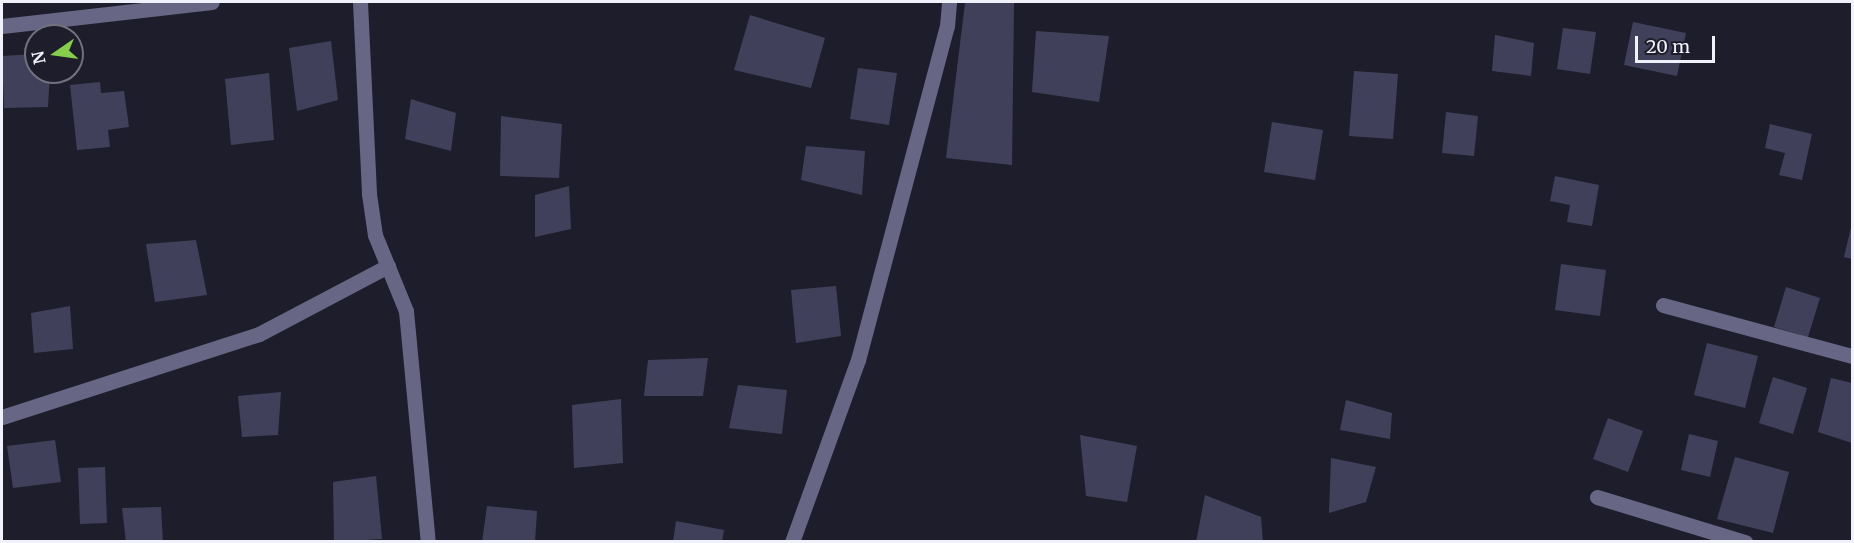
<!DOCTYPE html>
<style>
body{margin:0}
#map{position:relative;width:1854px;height:543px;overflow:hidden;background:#1e1d2b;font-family:Merriweather,serif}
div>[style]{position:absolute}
.building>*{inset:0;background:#41405b}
.minor>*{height:15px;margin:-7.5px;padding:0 7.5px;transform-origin:7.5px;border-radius:7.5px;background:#676685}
span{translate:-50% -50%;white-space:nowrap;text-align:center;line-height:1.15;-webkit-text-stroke:6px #1e1d2b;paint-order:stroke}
.frame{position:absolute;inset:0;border:3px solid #f1f1fb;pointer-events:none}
.north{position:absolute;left:24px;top:24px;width:60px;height:60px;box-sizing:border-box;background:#1e1d2b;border:2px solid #72727e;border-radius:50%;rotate:257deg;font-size:16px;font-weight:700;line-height:24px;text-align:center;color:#f1f1fb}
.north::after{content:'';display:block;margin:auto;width:21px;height:27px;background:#86cf4c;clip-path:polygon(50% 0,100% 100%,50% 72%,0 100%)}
.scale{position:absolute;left:1635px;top:36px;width:80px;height:27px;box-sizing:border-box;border:3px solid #f1f1fb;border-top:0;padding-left:8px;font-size:18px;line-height:21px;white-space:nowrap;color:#f1f1fb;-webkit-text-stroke:4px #1e1d2b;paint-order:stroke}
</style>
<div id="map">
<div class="building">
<i style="clip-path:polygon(965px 3px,1014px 3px,1012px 165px,946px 158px)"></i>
<i style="clip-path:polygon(750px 15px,825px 38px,811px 88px,734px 70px)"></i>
<i style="clip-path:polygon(1633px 22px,1686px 33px,1677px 76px,1624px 65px)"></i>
<i style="clip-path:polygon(1563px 28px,1596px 32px,1590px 74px,1557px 69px)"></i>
<i style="clip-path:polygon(1036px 31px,1109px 36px,1099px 102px,1032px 92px)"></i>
<i style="clip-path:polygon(1495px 35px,1534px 43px,1531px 76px,1492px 71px)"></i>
<i style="clip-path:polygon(331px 41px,338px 100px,297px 111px,289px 48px)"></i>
<i style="clip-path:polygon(36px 54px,36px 72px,50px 72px,48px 107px,4px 108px,2px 56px)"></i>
<i style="clip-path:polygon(858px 68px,897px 73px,889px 125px,850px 119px)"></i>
<i style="clip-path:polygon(1354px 71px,1398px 74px,1393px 139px,1349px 136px)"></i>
<i style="clip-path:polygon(269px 73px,274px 140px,231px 145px,225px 79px)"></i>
<i style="clip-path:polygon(100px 82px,101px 93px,124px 91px,129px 127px,108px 130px,110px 147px,77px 150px,70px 85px)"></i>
<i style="clip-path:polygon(411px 99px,456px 113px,451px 151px,405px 139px)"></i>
<i style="clip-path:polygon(1446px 112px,1478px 116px,1474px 156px,1442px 153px)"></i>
<i style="clip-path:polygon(501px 116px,562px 124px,559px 178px,500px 176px)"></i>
<i style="clip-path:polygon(1272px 122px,1323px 130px,1315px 180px,1264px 172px)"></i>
<i style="clip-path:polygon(1770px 124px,1812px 134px,1802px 180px,1779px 175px,1785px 153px,1765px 148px)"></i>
<i style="clip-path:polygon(806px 146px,865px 151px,862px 195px,801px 180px)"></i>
<i style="clip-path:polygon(1555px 176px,1599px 185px,1592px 226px,1567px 222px,1570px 205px,1550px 201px)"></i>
<i style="clip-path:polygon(569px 186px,571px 229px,535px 237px,535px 195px)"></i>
<i style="clip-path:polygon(1852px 223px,1852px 259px,1844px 257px)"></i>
<i style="clip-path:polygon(196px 240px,207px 295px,155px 302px,146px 244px)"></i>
<i style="clip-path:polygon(1561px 264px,1606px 270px,1600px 316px,1555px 310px)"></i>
<i style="clip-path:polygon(836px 286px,841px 336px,796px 343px,791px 290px)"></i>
<i style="clip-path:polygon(1786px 287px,1820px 298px,1808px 337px,1774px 327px)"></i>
<i style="clip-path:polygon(70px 306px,73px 349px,34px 353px,31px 313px)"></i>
<i style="clip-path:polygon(1707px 343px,1758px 356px,1745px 408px,1694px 395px)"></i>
<i style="clip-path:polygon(708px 358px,703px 396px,644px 396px,648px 360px)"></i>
<i style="clip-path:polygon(1773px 377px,1807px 388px,1793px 434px,1759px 423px)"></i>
<i style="clip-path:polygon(1831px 378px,1852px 383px,1852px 443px,1818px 432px)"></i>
<i style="clip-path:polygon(738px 385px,787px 390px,782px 434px,729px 428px)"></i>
<i style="clip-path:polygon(281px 392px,278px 435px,242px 437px,238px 396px)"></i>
<i style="clip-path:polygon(621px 399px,623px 463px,574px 468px,572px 405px)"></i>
<i style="clip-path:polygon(1346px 400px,1392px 413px,1390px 439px,1340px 430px)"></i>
<i style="clip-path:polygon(1608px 418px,1643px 431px,1628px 472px,1593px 459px)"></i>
<i style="clip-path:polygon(1689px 434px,1718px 441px,1710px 477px,1681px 470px)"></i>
<i style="clip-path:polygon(1080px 435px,1137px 446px,1127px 502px,1086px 496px)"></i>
<i style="clip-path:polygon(55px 440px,61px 482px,13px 488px,7px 446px)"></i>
<i style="clip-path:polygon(1735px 457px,1789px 472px,1773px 533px,1717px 519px)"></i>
<i style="clip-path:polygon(1331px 458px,1376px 467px,1366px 502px,1329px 513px)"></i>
<i style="clip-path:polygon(105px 467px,107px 523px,80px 524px,78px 468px)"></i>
<i style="clip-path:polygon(376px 476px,382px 539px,334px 542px,333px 482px)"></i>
<i style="clip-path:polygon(1205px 495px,1261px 517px,1263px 542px,1196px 542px)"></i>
<i style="clip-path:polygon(487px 506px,537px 511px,535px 542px,482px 542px)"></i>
<i style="clip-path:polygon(161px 507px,163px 542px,126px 542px,122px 508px)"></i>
<i style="clip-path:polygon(676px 521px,724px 530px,722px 542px,673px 542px)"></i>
</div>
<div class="minor">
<i style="left:360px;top:2px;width:192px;rotate:87.3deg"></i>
<i style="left:369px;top:194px;width:41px;rotate:81.7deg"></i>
<i style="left:375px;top:235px;width:82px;rotate:67.8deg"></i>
<i style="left:406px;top:311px;width:232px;rotate:84.6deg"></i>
<i style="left:2px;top:26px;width:211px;rotate:-6.5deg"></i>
<i style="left:1663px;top:305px;width:196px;rotate:15.1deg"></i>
<i style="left:2px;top:417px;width:270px;rotate:-17.9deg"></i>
<i style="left:259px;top:334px;width:146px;rotate:-27.8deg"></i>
<i style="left:1597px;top:497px;width:155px;rotate:16.9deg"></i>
<i style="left:792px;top:542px;width:194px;rotate:-70.1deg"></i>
<i style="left:858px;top:360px;width:346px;rotate:-75.1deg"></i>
<i style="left:947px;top:26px;width:24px;rotate:-85deg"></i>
</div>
<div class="frame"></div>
<div class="north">N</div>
<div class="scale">20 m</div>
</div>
